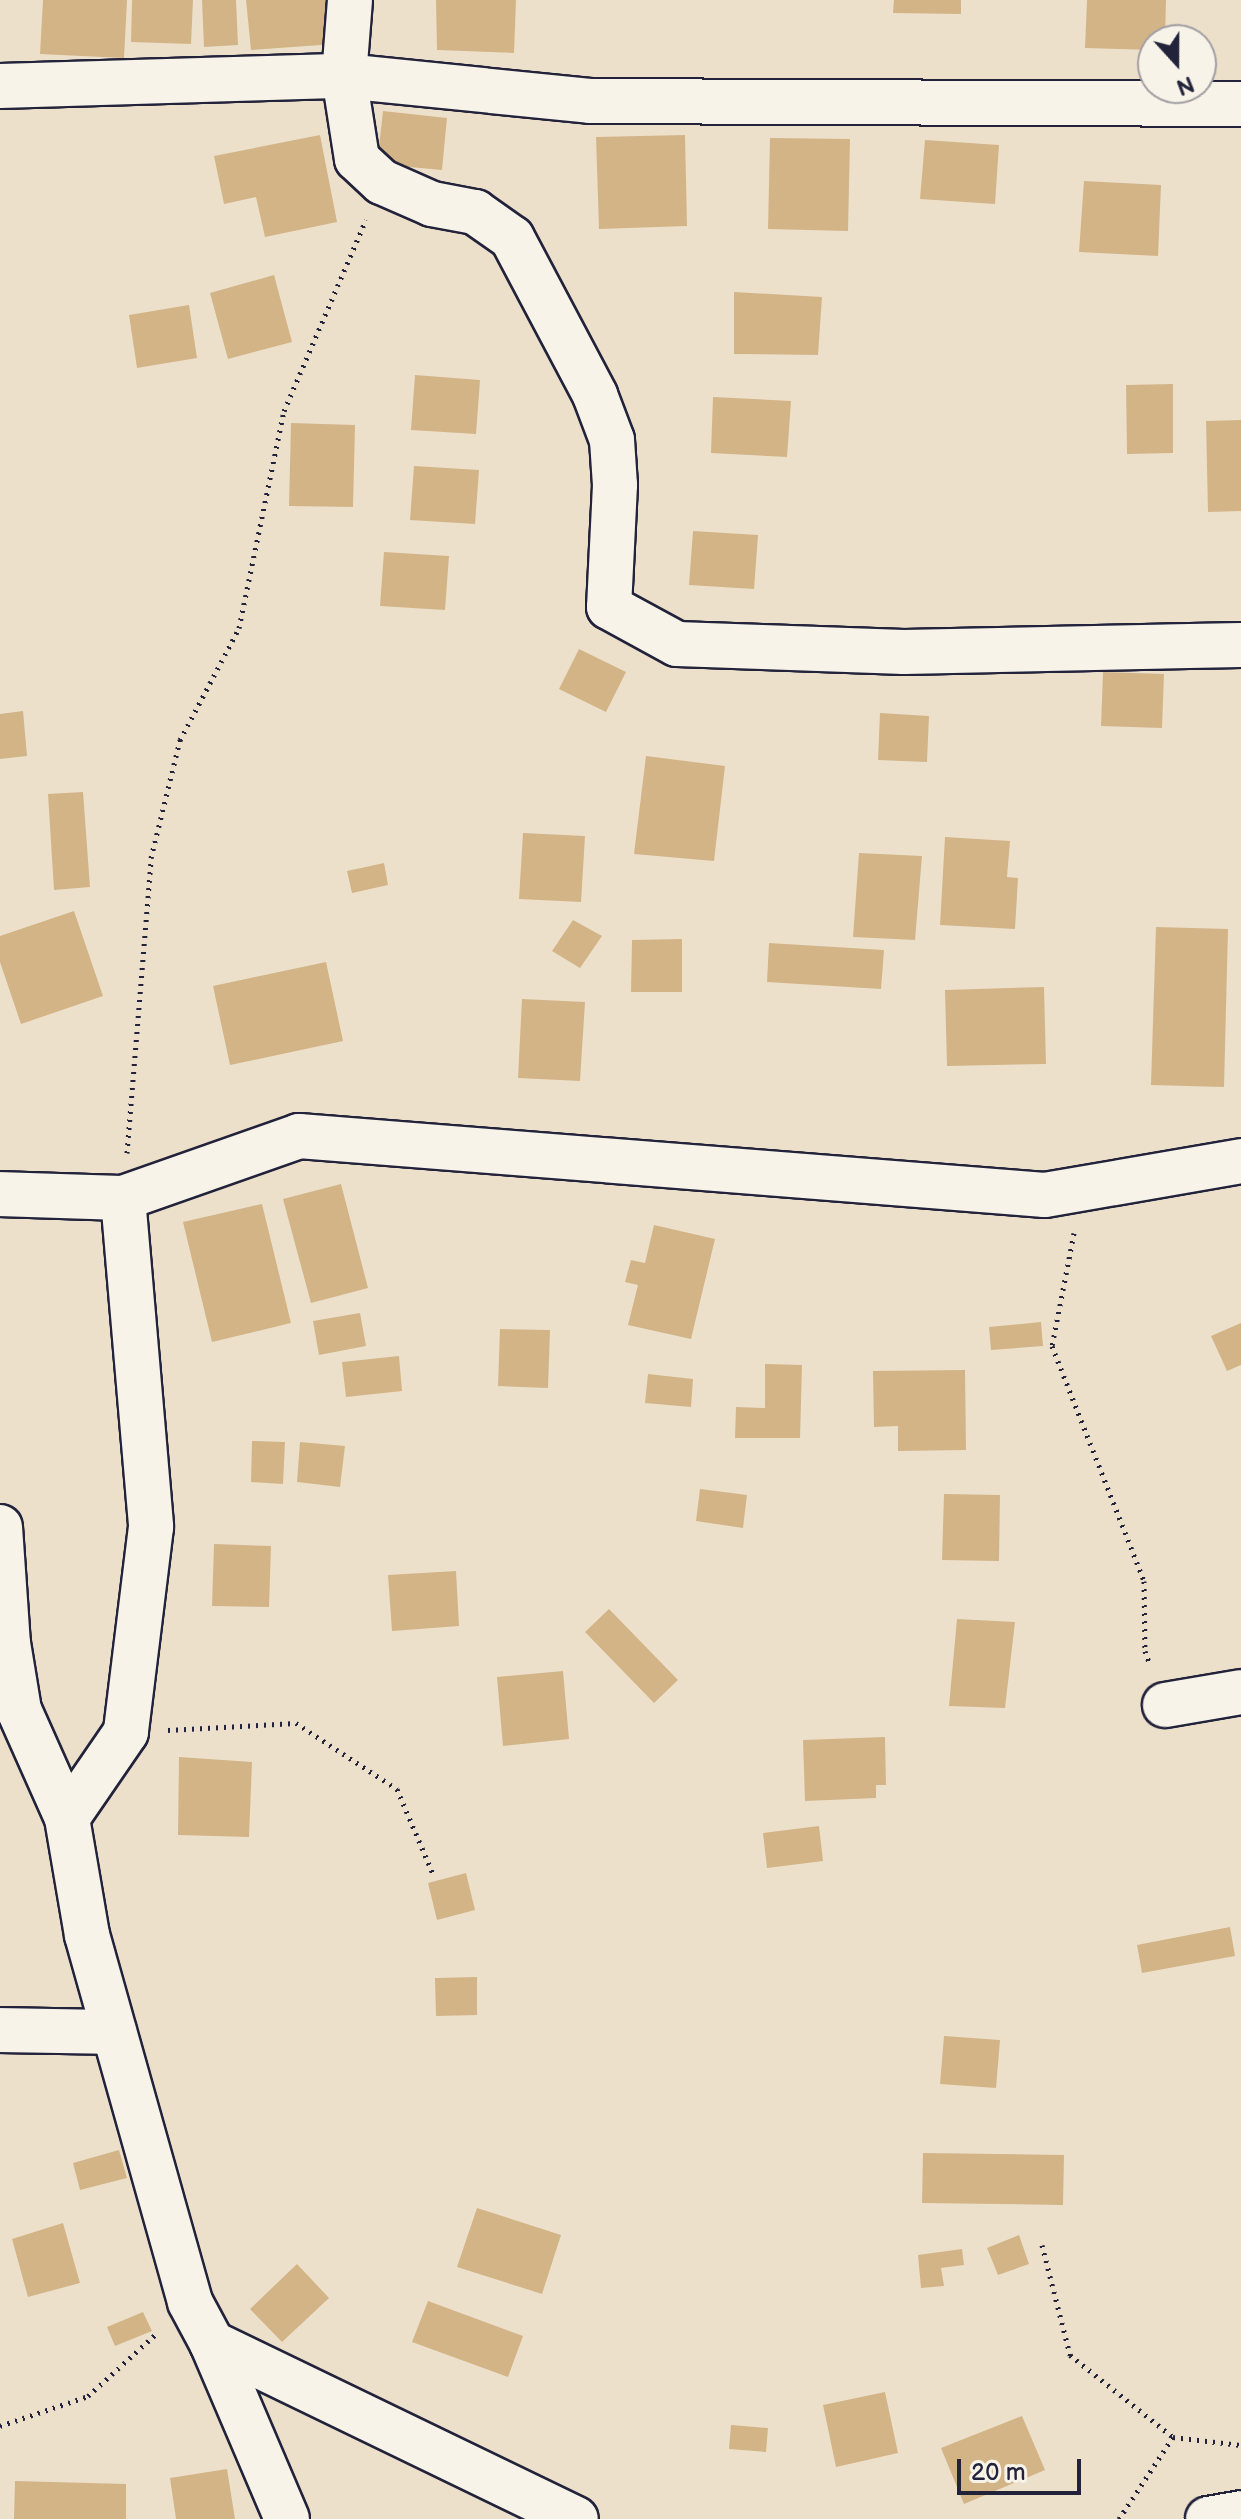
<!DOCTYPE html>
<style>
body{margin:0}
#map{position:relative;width:1241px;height:2519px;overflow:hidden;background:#ece0cb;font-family:"Balsamiq Sans",sans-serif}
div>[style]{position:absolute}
.building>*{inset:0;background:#d3b487}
.path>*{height:5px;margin-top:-2.5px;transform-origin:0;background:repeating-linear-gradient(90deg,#22223b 0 2px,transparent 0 8px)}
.roads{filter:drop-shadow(2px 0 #22223b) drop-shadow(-2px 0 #22223b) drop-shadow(0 2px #22223b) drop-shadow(0 -2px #22223b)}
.minor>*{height:44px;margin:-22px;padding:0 22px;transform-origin:22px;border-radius:22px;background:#f7f3e8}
span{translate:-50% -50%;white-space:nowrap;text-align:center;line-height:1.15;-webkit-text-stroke:8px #f7f3e8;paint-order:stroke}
.north{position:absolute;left:1137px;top:24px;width:80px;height:80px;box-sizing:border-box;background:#f7f3e8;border:2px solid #a29fa3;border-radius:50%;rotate:159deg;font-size:22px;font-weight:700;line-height:32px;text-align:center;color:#22223b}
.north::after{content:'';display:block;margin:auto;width:28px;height:36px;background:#22223b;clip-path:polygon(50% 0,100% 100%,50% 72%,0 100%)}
.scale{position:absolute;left:957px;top:2459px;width:124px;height:36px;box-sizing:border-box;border:4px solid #22223b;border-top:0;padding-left:10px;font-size:24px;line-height:28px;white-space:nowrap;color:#22223b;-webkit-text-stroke:6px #f7f3e8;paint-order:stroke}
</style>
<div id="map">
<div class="building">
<i style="clip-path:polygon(43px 0,127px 0,124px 58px,40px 54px)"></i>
<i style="clip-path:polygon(132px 0,193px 0,191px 44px,131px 42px)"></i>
<i style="clip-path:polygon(202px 0,236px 0,238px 45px,204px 47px)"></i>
<i style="clip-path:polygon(246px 0,331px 0,335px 44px,251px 50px)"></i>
<i style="clip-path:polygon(436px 0,516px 0,514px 53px,437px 50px)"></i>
<i style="clip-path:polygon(894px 0,961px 0,961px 14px,893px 13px)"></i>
<i style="clip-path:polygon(1087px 0,1166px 0,1165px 40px,1153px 40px,1153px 50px,1085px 48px)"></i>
<i style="clip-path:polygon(383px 111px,447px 118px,442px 170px,377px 164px)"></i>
<i style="clip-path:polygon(320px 135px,337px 222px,265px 237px,256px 197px,224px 204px,214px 156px)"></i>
<i style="clip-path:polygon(685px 135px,687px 226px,599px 229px,596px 137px)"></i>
<i style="clip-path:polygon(770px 138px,850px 139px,848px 231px,768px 229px)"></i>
<i style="clip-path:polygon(925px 140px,999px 145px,995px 204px,920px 199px)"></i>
<i style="clip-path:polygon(1084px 181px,1161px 185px,1158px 256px,1079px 252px)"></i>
<i style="clip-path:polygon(274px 275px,292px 342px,228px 359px,210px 293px)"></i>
<i style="clip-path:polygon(734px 292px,822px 297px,818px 355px,734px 354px)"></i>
<i style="clip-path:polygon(189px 305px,197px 358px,137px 368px,129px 315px)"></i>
<i style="clip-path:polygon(415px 375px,480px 380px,476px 434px,411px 430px)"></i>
<i style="clip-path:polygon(1173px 384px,1173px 453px,1127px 454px,1126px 385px)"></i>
<i style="clip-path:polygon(713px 397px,791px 401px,787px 457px,711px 453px)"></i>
<i style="clip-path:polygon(1241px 420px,1241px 511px,1208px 512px,1206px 421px)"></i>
<i style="clip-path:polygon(291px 423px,355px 425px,353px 507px,289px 506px)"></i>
<i style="clip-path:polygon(414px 466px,479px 470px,475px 524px,410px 520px)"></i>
<i style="clip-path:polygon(693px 531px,758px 535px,754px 589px,689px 585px)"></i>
<i style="clip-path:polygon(384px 552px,449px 556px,445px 610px,380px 606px)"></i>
<i style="clip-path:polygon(579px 649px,626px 672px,606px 712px,559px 689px)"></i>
<i style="clip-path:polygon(1103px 672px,1164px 674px,1162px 728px,1101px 726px)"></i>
<i style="clip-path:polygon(23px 711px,27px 756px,0 759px,0 714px)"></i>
<i style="clip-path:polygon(880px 713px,929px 716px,927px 762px,878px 760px)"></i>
<i style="clip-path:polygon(646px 756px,725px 766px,714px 861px,634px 854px)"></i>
<i style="clip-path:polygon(83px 792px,90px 887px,54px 890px,48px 794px)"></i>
<i style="clip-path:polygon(523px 833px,585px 836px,581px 902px,519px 899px)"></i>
<i style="clip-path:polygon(945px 837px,1010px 841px,1007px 877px,1018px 878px,1015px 929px,940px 925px)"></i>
<i style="clip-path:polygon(859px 853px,922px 856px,915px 940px,853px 937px)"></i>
<i style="clip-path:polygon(384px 863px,388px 885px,352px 893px,347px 871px)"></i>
<i style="clip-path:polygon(74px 911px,103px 996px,21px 1024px,0 962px,0 936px)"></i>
<i style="clip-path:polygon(573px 920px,602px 936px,580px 968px,552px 951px)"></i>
<i style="clip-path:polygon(1156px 927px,1228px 929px,1224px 1087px,1151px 1085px)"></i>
<i style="clip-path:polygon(682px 939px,682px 992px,631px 992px,632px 940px)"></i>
<i style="clip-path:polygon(769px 943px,884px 950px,881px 989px,767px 982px)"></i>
<i style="clip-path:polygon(326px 962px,343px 1041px,230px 1065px,213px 986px)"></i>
<i style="clip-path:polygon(1044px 987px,1046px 1064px,947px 1066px,945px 990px)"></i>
<i style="clip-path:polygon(522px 999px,585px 1002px,580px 1081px,518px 1078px)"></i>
<i style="clip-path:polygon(341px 1184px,368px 1288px,311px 1303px,283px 1199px)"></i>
<i style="clip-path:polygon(262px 1204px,291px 1323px,212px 1342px,183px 1222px)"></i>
<i style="clip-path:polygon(654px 1225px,715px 1239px,691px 1339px,628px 1325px,638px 1285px,625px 1282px,631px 1260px,645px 1263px)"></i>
<i style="clip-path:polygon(360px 1313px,366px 1346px,319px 1355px,313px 1321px)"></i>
<i style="clip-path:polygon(1041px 1322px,1043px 1346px,991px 1350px,989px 1327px)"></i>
<i style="clip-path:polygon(1241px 1323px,1241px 1365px,1227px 1371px,1211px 1336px)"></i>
<i style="clip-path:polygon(500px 1329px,550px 1330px,548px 1388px,498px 1386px)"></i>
<i style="clip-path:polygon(399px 1356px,402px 1391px,346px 1397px,342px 1362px)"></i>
<i style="clip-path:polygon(765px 1364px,802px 1365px,800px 1438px,735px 1438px,736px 1407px,765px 1408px)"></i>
<i style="clip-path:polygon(965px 1370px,966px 1450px,898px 1451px,898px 1426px,874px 1427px,873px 1371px)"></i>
<i style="clip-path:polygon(648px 1374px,693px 1379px,691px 1407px,645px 1403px)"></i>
<i style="clip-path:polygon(252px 1441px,285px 1442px,283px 1484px,251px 1482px)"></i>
<i style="clip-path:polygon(300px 1442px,345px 1446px,340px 1487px,297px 1482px)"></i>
<i style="clip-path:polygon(700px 1489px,747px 1495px,743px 1528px,696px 1521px)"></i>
<i style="clip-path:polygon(944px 1494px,1000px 1495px,999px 1561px,942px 1560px)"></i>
<i style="clip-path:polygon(214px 1544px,271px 1546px,269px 1607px,212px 1606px)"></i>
<i style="clip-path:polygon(456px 1571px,459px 1626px,392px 1631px,388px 1575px)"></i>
<i style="clip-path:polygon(609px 1609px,678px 1680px,654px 1703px,585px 1632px)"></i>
<i style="clip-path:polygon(957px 1619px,1015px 1622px,1005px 1708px,949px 1706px)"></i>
<i style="clip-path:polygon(563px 1671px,569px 1739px,503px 1746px,497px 1677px)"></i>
<i style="clip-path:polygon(885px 1737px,886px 1785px,876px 1785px,876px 1798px,805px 1801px,803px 1740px)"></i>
<i style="clip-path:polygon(179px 1757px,252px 1762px,249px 1837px,178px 1835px)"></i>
<i style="clip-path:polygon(819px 1826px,823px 1861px,767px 1868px,763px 1833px)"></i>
<i style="clip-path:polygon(466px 1873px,475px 1910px,437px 1920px,428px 1883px)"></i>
<i style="clip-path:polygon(1230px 1927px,1235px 1956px,1142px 1973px,1137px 1945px)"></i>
<i style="clip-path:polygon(477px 1977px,477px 2015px,436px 2016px,435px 1978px)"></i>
<i style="clip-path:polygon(944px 2036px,1000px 2040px,996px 2088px,940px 2084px)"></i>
<i style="clip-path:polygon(119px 2150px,127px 2178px,80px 2190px,73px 2163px)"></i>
<i style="clip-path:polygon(923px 2153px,1064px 2155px,1063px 2205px,922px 2203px)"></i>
<i style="clip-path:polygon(477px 2208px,561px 2235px,542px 2294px,457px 2267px)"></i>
<i style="clip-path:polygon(63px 2223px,80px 2283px,28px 2297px,12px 2239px)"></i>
<i style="clip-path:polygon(1019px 2235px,1029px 2264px,998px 2275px,987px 2248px)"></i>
<i style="clip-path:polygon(962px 2249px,964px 2265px,941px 2268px,944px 2286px,921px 2288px,918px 2255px)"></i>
<i style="clip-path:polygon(297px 2264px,329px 2298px,282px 2342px,250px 2309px)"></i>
<i style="clip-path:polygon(428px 2301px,523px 2336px,508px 2377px,412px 2342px)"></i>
<i style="clip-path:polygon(143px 2312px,152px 2331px,115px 2346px,107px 2327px)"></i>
<i style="clip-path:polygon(885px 2392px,898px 2453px,836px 2467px,823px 2405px)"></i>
<i style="clip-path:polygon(1022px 2416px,1045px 2470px,964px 2504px,941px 2448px)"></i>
<i style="clip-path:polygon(731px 2425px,768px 2428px,766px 2452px,729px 2449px)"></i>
<i style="clip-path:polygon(227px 2469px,235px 2519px,176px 2519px,170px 2478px)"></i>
<i style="clip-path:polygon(15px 2481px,126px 2484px,126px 2519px,14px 2519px)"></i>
</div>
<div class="path">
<i style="left:127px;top:1153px;width:296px;rotate:-85.3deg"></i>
<i style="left:151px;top:858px;width:122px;rotate:-76.2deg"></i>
<i style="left:180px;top:740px;width:127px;rotate:-62.2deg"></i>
<i style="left:239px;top:628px;width:222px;rotate:-78.3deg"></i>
<i style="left:284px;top:411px;width:208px;rotate:-66.8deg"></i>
<i style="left:1074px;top:1233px;width:115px;rotate:101deg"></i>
<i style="left:1052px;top:1346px;width:252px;rotate:68.6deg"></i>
<i style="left:1144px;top:1581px;width:70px;rotate:89.2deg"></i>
<i style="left:1145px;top:1651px;width:15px;rotate:70deg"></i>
<i style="left:168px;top:1730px;width:128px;rotate:-3.1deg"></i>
<i style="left:296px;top:1723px;width:121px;rotate:33.2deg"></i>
<i style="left:397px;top:1789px;width:95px;rotate:67deg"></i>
<i style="left:1042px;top:2245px;width:114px;rotate:75.7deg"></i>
<i style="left:1070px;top:2355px;width:132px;rotate:38.5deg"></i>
<i style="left:1173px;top:2437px;width:68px;rotate:6.7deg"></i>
<i style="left:0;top:2426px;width:93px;rotate:-18.8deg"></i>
<i style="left:88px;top:2396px;width:93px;rotate:-42.4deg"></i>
<i style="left:1119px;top:2519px;width:98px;rotate:-56.6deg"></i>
</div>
<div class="roads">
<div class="minor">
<i style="left:350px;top:0;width:76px;rotate:94.5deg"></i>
<i style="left:344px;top:76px;width:84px;rotate:81.1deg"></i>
<i style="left:357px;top:159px;width:34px;rotate:43deg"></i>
<i style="left:382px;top:182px;width:55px;rotate:23.7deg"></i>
<i style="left:432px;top:204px;width:44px;rotate:10.5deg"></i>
<i style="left:475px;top:212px;width:45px;rotate:35.1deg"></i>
<i style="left:512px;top:238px;width:178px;rotate:62.1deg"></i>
<i style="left:595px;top:395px;width:48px;rotate:69.3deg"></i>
<i style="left:612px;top:440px;width:45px;rotate:86.2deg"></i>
<i style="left:615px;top:485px;width:122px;rotate:92.8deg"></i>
<i style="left:609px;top:607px;width:77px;rotate:28.6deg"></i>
<i style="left:677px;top:644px;width:227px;rotate:2deg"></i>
<i style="left:904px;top:652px;width:337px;rotate:-1.2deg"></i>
<i style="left:0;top:86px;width:344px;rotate:-1.7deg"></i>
<i style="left:344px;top:76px;width:247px;rotate:5.8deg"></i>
<i style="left:590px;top:101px;width:651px;rotate:0.26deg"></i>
<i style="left:0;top:1194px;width:123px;rotate:1.9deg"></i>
<i style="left:123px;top:1198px;width:330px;rotate:85.1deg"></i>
<i style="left:151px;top:1527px;width:207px;rotate:97deg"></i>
<i style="left:126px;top:1732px;width:104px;rotate:124.5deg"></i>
<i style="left:67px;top:1818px;width:119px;rotate:80.3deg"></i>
<i style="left:87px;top:1935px;width:381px;rotate:74.3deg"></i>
<i style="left:190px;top:2302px;width:47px;rotate:61.8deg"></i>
<i style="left:212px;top:2343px;width:404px;rotate:25.8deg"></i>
<i style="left:123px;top:1198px;width:187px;rotate:-19.4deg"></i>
<i style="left:299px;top:1136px;width:748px;rotate:4.52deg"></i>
<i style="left:1045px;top:1195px;width:199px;rotate:-9.8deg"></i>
<i style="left:0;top:1527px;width:116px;rotate:86.1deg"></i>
<i style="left:8px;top:1643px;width:68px;rotate:80.7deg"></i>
<i style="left:19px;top:1710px;width:118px;rotate:66deg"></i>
<i style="left:1165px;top:1705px;width:77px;rotate:-9.7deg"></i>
<i style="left:0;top:2030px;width:114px;rotate:1deg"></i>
<i style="left:212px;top:2343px;width:191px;rotate:66.9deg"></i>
<i style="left:1208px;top:2519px;width:34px;rotate:-10deg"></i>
</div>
</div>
<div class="north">N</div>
<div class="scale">20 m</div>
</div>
